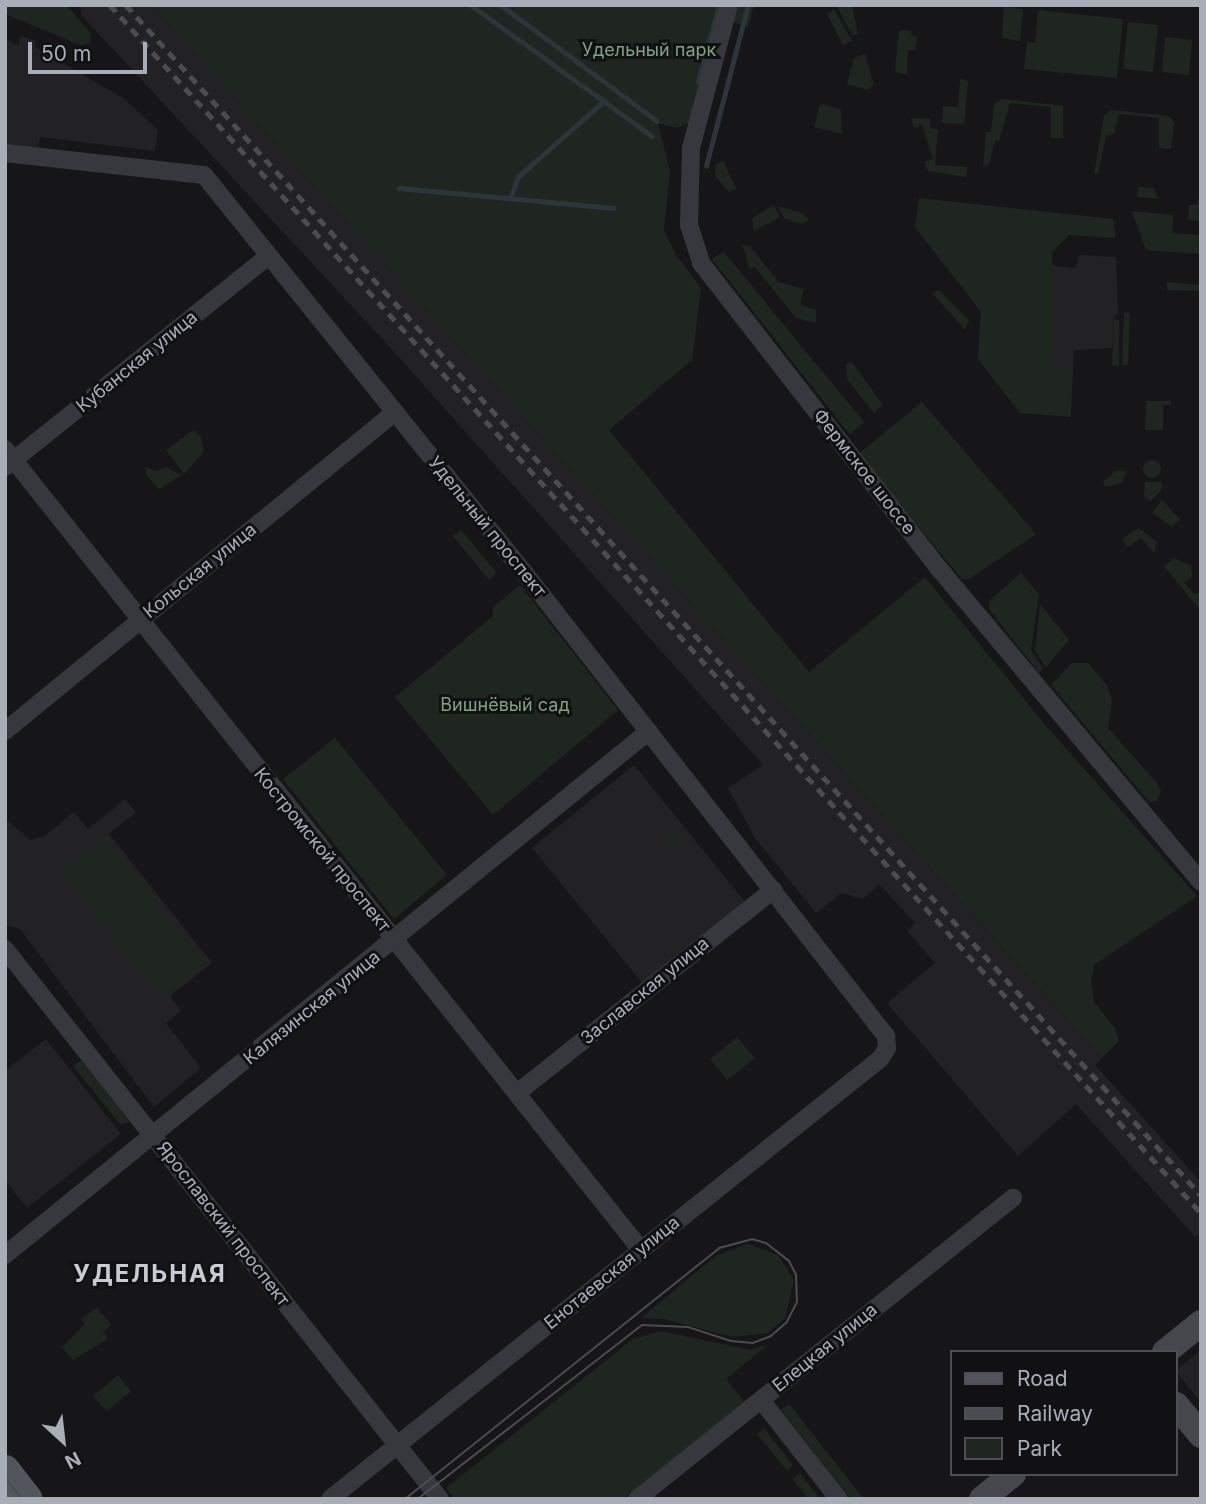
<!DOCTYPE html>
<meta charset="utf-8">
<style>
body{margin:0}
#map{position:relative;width:1206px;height:1504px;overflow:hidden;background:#161618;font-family:Inter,sans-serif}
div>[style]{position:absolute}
.built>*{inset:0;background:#222225}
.green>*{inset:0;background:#1e261f}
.round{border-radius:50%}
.stream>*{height:4.5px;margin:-2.25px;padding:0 2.25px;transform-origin:2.25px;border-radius:2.25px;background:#2c353c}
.street>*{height:18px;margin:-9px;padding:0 9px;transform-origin:9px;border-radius:9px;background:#37383d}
.secondary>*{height:26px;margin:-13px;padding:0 13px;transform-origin:13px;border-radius:13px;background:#45474d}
.primary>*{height:30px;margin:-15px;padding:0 15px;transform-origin:15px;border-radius:15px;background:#53555c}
.tram>*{height:2px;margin:-1px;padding:0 1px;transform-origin:1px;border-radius:1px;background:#4a4c52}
.rail>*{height:4.5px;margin-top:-2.25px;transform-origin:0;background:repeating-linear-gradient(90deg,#4a4c52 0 9px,transparent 0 16px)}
span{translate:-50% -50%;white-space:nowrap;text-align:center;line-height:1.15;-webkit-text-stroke:6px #111113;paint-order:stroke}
.park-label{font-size:18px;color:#7fa381}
.street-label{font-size:18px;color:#a8adb8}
.district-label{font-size:24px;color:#c9ccd4;font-weight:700;letter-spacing:2px}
.frame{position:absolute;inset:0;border:7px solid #a8adb8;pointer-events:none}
.legend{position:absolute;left:950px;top:1350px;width:228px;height:126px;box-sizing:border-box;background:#111113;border:2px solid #4d4f55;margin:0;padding:9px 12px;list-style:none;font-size:21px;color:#a8adb8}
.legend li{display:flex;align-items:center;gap:14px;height:35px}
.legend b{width:35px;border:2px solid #4d4f55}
.north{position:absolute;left:28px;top:1406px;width:70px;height:70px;-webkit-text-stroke:5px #111113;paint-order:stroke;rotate:153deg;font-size:19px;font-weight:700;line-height:28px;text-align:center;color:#a8adb8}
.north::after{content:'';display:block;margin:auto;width:24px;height:32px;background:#a8adb8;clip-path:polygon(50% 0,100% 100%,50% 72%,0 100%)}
.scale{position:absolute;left:28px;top:42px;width:119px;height:32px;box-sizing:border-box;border:4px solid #a8adb8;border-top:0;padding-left:9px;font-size:21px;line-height:24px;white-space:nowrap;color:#a8adb8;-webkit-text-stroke:5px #111113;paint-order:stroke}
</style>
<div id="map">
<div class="built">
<i style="clip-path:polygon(80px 5px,151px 5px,183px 40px,1102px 1058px,1095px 1065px,1201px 1182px,1201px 1232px,1195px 1237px,1076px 1104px,1018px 1156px,887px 1003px,935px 963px,907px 931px,915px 923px,879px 884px,863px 899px,842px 893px,816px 913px,755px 838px,728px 788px,763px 765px,387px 344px,82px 16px)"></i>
<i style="clip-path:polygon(21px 36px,36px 41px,35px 47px,123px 98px,158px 130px,155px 151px,40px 137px,38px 149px,5px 146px,5px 38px,18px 46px)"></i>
<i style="clip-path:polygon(1079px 255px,1116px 257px,1118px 315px,1114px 315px,1112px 348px,1074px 350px,1073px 367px,1058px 366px,1057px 397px,981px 342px,1052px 262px,1055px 266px,1076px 268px)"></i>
<i style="clip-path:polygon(634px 765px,745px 902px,643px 984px,532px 848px)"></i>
<i style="clip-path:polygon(125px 799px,136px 812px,109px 834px,212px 963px,170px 996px,181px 1011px,166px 1023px,201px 1068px,154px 1107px,20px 929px,5px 925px,5px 819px,30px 840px,44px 836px,74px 812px,88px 829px)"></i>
<i style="clip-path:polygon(46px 1039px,121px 1134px,27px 1208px,5px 1180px,5px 1071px)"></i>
<i style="clip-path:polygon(1201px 1350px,1201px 1403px,1176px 1371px)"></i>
</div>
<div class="green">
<i style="clip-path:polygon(5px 5px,67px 5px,91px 34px,89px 44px,80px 45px,5px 14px)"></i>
<i style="clip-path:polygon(151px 5px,722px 5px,689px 123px,676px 128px,658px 123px,670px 172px,664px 230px,676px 255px,701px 288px,692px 360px,609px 430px,809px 672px,925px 577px,1046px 726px,1197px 896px,1095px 964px,1091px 979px,1094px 1002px,1115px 1028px,1119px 1041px,1102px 1058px)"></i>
<i style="clip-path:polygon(736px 5px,754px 5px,748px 27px,731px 22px)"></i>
<i style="clip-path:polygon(836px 5px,852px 5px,858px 35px,852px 35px)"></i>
<i style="clip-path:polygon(1004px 7px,1023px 9px,1020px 41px,1002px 38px)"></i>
<i style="clip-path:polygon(834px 9px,852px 41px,843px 45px,827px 14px)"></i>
<i style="clip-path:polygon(1038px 10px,1123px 19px,1117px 78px,1024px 69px,1027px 42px,1035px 43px)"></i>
<i style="clip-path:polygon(1128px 22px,1158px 25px,1153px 72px,1123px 69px)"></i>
<i style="clip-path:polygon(899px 30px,912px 31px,911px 35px,917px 36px,915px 50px,908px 50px,907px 74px,897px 73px,895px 68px)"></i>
<i style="clip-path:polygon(1165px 37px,1192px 40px,1189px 75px,1162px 72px)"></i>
<i style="clip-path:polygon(865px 54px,874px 85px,868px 90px,847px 84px,854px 58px)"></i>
<i style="clip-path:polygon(960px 79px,968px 81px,964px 124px,942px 123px,943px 106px,958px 107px)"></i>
<i style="clip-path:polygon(1002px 99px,1063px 106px,1063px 138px,1051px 138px,1051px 107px,1010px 103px,999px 141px,995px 140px,989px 164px,983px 167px,986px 132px,991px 132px,994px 104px)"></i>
<i style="clip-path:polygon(820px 104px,841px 109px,842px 134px,814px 127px)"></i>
<i style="clip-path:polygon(1111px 110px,1169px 116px,1174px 123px,1171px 149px,1159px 148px,1159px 118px,1119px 114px,1114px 134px,1106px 136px,1098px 174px,1094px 174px,1104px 115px)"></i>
<i style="clip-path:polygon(911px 118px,930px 119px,930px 128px,938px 129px,935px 165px,967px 167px,966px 177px,928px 171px,924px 162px,933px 159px,922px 125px,914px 128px)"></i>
<i style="clip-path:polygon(723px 160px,736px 188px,729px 192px,715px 176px,716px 165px)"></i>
<i style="clip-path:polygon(1138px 187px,1154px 188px,1158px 199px,1137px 197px)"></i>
<i style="clip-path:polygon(1201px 190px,1201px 221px,1188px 220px,1189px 205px,1197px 205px)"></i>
<i style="clip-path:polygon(919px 198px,1113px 219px,1116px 238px,1069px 235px,1052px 252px,1052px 365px,1073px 367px,1071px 417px,1020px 413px,978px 359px,981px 312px,915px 227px)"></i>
<i style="clip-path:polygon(774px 205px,780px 217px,754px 231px,752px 218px)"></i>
<i style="clip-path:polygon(778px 206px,802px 213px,809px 219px,802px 224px,784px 218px)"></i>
<i style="clip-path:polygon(1132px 211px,1173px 215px,1172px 233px,1201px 235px,1201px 254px,1146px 250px)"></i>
<i style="clip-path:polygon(742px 244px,751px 247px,778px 282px,804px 289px,800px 305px,816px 310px,816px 323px,796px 318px,755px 267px,750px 269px)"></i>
<i style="clip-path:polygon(724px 252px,864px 422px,850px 435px,712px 259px)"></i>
<i style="clip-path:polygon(1167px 282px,1201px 285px,1201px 291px,1167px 290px)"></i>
<i style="clip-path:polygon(939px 290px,969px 320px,965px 330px,932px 293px)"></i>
<i style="clip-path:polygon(1124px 312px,1130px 313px,1128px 366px,1122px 365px)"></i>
<i style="clip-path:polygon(1114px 319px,1119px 320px,1119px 367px,1112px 365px)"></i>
<i style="clip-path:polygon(851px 361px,883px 405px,874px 413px,847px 379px,846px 365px)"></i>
<i style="clip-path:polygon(1146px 401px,1171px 401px,1171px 405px,1163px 405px,1163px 430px,1145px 430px)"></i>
<i style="clip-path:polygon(922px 402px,1036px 534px,969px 579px,962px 579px,858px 454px)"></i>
<i style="clip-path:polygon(193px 430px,201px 436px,204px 452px,184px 474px,166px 450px)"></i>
<i class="round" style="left:1143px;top:460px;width:18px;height:18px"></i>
<i style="clip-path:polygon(146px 467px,156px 471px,166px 467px,182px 475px,159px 489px,146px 475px)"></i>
<i style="clip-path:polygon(1117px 470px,1126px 472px,1122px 483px,1105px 487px,1103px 482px)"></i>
<i style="clip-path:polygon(1145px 482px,1162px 482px,1162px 489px,1151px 501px,1144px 497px)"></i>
<i style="clip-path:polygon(1162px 500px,1180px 519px,1171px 527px,1152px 512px)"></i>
<i style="clip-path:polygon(1139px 528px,1157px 542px,1154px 553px,1141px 538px,1128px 547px,1122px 539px)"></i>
<i style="clip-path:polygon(461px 530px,497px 573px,489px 580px,453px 536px)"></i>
<i style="clip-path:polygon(1174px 558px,1191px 566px,1192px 576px,1184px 582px,1194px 594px,1201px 592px,1201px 611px,1164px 566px)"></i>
<i style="clip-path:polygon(1021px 573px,1039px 594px,1031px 650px,1043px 669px,1039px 673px,988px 608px,990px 600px)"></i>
<i style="clip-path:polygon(520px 585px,618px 710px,493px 815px,395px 697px,493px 616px,493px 607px)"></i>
<i style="clip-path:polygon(1040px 604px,1069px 640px,1046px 667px,1035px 651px)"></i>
<i style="clip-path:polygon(1072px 663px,1088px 663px,1107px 685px,1112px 701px,1108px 728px,1157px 783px,1161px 791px,1157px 801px,1149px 802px,1051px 685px)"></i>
<i style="clip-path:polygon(335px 738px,447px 875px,394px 919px,283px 779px)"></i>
<i class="round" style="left:665px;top:833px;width:16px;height:16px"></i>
<i style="clip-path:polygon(105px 836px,205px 964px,161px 999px,60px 871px)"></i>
<i style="clip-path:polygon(737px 1037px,755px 1058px,727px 1080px,710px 1059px)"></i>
<i style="clip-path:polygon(81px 1060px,130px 1122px,120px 1124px,73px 1066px)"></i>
<i style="clip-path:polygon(747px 1244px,778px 1255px,794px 1280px,785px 1318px,768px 1333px,732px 1337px,664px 1319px,641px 1318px,716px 1256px)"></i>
<i style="clip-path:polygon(97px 1307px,111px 1325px,103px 1332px,108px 1339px,73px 1360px,62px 1347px,85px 1324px,81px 1319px)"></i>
<i style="clip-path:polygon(660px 1331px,751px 1350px,769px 1344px,726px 1379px,744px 1402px,623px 1499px,454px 1499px,446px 1488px,633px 1339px)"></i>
<i style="clip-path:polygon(118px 1375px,131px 1391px,107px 1411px,93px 1396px)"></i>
<i style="clip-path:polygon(789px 1404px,864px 1499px,865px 1499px,851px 1499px,781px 1410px)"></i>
<i style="clip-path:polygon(764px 1428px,793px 1465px,787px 1471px,757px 1434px)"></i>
<i style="clip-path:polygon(800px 1473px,820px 1499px,808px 1499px,793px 1479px)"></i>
</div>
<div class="stream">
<i style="left:471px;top:5px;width:223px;rotate:35.9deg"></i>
<i style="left:501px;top:5px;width:194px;rotate:36.6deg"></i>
<i style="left:698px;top:82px;width:80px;rotate:-74.7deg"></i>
<i style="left:706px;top:166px;width:166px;rotate:-75.4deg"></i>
<i style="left:399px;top:188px;width:215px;rotate:5.3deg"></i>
<i style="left:510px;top:199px;width:23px;rotate:-70deg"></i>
<i style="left:518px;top:177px;width:115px;rotate:-41.5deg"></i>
</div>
<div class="street">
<i style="left:729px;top:5px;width:148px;rotate:104.9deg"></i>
<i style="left:691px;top:148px;width:77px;rotate:91.5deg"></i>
<i style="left:689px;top:225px;width:40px;rotate:72deg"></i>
<i style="left:701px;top:263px;width:390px;rotate:52.1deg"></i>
<i style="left:941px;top:571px;width:405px;rotate:50.1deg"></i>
<i style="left:5px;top:153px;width:200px;rotate:6.3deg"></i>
<i style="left:204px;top:175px;width:515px;rotate:51.15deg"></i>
<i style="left:527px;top:576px;width:584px;rotate:52.03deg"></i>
<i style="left:886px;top:1036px;width:12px;rotate:85deg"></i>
<i style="left:887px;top:1048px;width:13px;rotate:122deg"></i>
<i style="left:880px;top:1059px;width:704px;rotate:141.34deg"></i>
<i style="left:5px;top:449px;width:1023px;rotate:51.55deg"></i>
<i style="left:5px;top:467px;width:337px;rotate:-38.7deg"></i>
<i style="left:5px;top:731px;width:504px;rotate:-39.28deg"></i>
<i style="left:5px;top:949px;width:701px;rotate:51.66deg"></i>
<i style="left:517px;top:1093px;width:327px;rotate:-38.4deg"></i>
<i style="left:5px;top:1255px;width:830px;rotate:-39.13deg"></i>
<i style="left:761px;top:1400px;width:126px;rotate:51.8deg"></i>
<i style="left:637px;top:1499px;width:482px;rotate:-38.7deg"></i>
</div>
<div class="secondary">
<i style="left:1165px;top:1352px;width:46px;rotate:-38.9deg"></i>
<i style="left:1176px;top:1405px;width:39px;rotate:50deg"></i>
<i style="left:982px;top:1499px;width:40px;rotate:-39deg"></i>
</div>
<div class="primary">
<i style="left:5px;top:1470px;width:37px;rotate:52deg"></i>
</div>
<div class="tram">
<i style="left:5px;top:1478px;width:27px;rotate:51deg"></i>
<i style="left:405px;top:1499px;width:402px;rotate:-38.6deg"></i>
<i style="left:719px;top:1248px;width:34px;rotate:-15deg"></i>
<i style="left:752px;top:1239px;width:15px;rotate:16deg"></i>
<i style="left:766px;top:1243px;width:29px;rotate:38deg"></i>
<i style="left:789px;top:1261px;width:16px;rotate:63deg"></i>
<i style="left:796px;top:1275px;width:27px;rotate:88deg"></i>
<i style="left:797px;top:1302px;width:22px;rotate:117deg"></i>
<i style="left:787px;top:1322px;width:21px;rotate:139deg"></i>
<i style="left:771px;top:1336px;width:19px;rotate:159deg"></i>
<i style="left:753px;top:1343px;width:22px;rotate:-175deg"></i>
<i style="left:731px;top:1341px;width:45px;rotate:-162deg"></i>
<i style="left:688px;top:1327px;width:46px;rotate:-177.5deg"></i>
<i style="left:642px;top:1325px;width:284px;rotate:142.2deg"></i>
</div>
<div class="rail">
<i style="left:110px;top:5px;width:1628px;rotate:47.91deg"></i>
<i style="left:126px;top:5px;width:1604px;rotate:47.91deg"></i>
</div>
<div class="park-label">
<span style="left:649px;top:50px">Удельный парк</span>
<span style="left:505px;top:705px">Вишнёвый сад</span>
</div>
<div class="street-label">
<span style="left:137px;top:362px;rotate:-39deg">Кубанская улица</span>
<span style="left:864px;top:472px;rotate:52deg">Фермское шоссе</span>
<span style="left:487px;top:527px;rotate:51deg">Удельный проспект</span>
<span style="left:200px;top:571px;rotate:-39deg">Кольская улица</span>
<span style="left:322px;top:850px;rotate:51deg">Костромской проспект</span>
<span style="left:645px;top:991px;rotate:-39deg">Заславская улица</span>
<span style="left:312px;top:1008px;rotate:-39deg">Калязинская улица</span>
<span style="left:223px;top:1224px;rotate:52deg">Ярославский проспект</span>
<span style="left:612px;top:1273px;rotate:-39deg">Енотаевская улица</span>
<span style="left:825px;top:1348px;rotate:-39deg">Елецкая улица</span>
</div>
<div class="district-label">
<span style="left:150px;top:1274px">УДЕЛЬНАЯ</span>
</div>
<div class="frame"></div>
<ul class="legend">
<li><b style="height:9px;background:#53555c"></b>Road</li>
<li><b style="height:9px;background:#4a4c52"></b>Railway</li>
<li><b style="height:19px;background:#1e261f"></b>Park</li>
</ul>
<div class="north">N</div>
<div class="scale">50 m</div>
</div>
